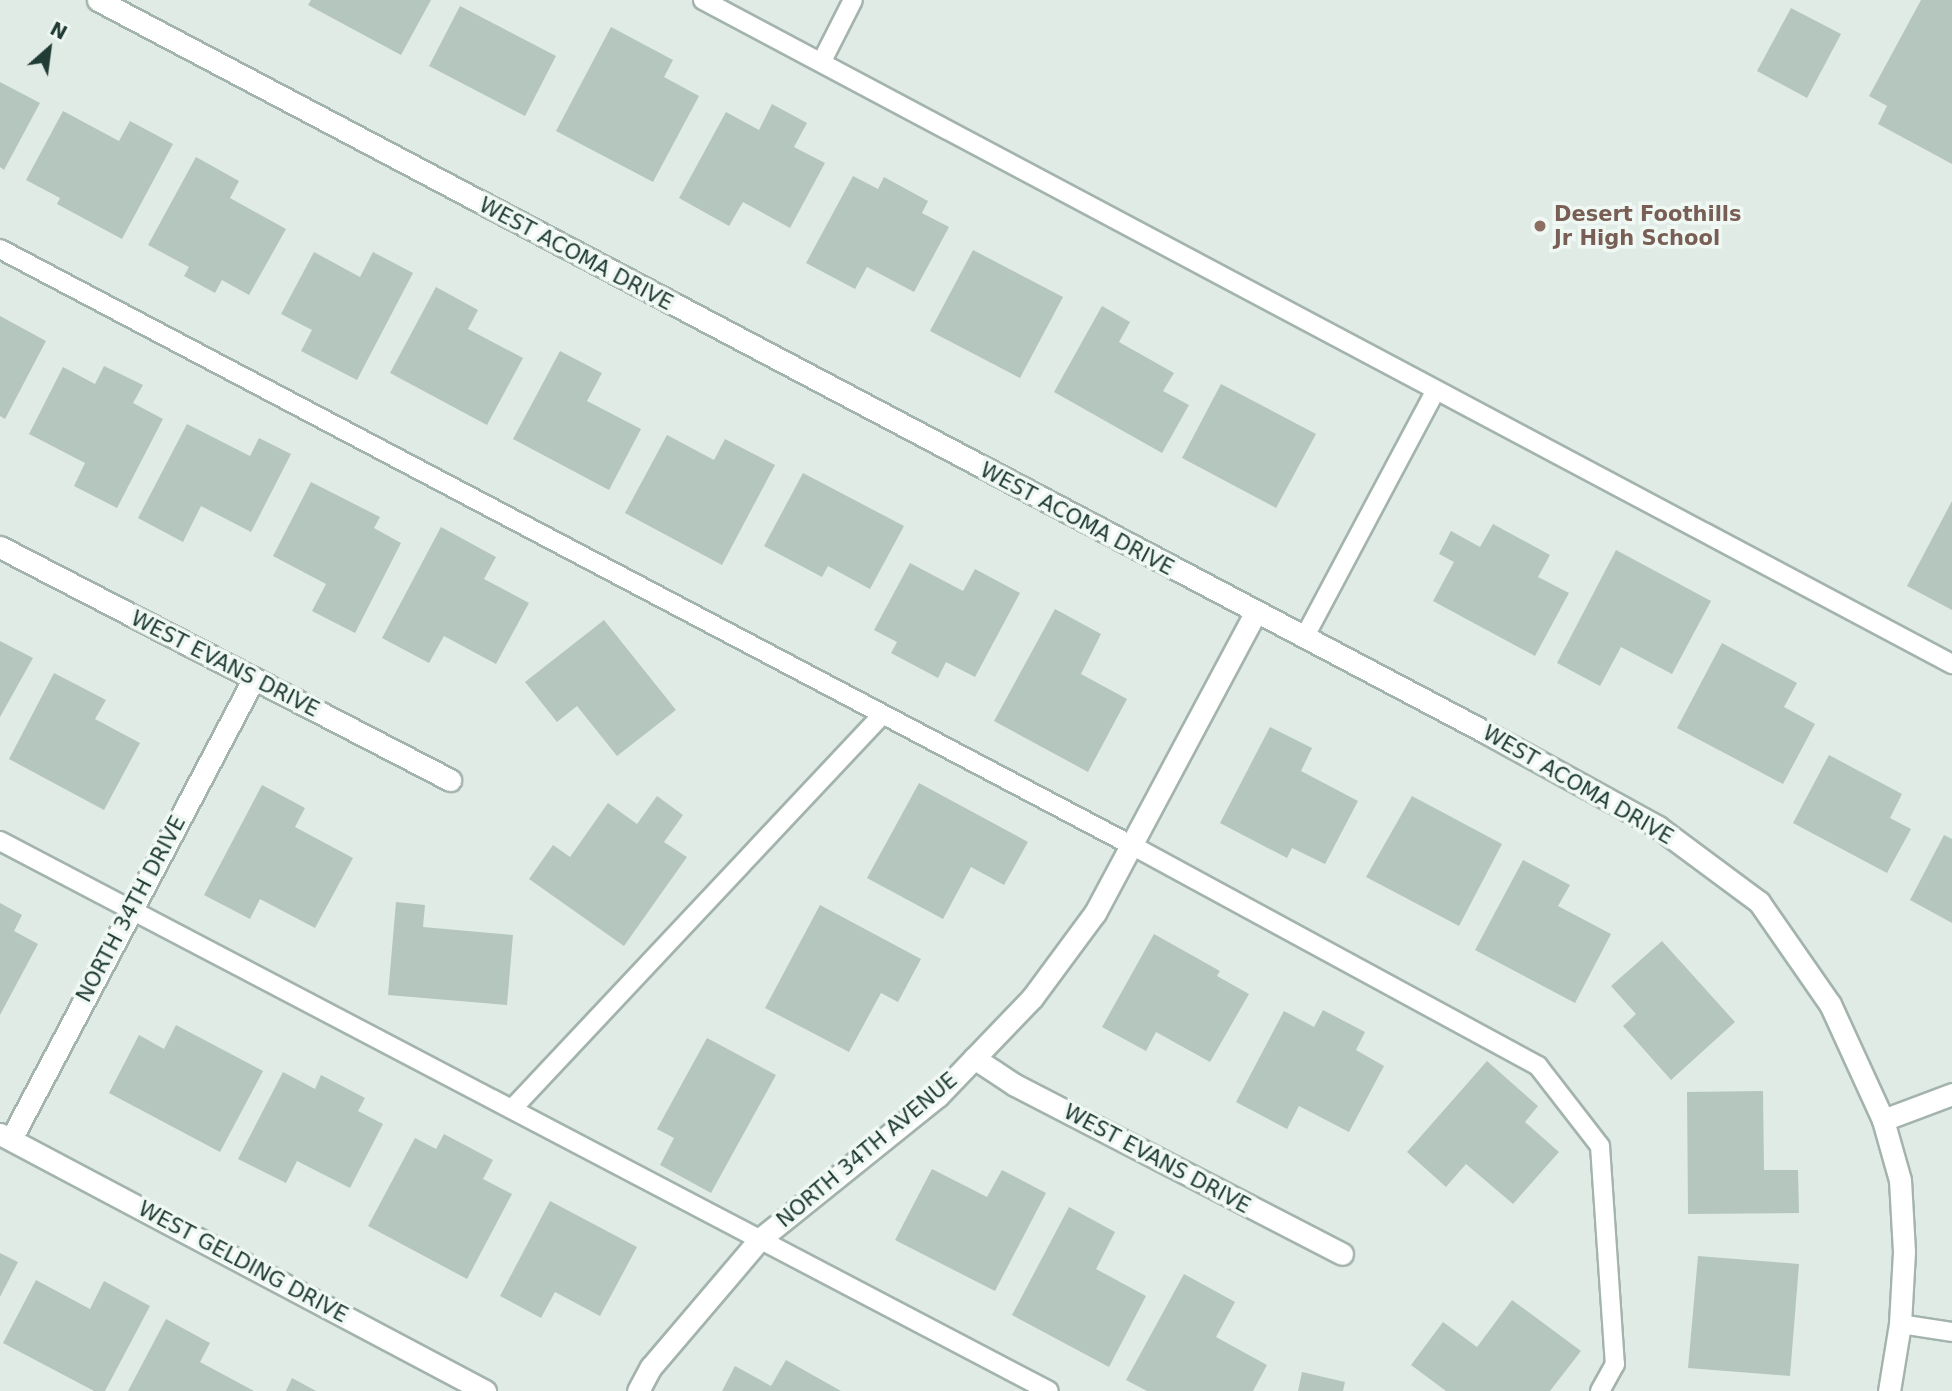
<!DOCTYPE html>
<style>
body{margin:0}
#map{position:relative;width:1952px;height:1391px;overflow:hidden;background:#e0ebe6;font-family:"DejaVu Sans",sans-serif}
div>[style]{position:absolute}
.building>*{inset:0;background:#b5c6bf}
.roads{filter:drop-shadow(2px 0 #a3b3ad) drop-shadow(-2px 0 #a3b3ad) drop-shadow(0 2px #a3b3ad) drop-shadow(0 -2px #a3b3ad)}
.service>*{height:18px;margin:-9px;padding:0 9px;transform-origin:9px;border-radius:9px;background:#fff}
.minor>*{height:21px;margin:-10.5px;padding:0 10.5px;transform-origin:10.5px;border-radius:10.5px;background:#fff}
.tertiary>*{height:21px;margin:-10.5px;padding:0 10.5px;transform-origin:10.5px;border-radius:10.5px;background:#fff}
.dots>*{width:19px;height:19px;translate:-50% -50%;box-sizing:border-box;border:4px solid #f0f8f4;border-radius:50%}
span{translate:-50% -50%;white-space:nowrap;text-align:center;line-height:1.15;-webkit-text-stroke:7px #f0f8f4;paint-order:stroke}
.education-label{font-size:21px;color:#785e54;font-weight:700}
.left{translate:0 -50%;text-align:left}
.street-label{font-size:21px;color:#203c34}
.north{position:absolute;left:14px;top:14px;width:70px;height:70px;-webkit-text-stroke:5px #f0f8f4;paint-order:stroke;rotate:28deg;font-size:19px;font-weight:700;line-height:28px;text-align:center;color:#203c34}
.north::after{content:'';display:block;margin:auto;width:24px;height:32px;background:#203c34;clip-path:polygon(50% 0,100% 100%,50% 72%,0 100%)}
</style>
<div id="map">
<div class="building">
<i style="clip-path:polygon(311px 0,431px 0,401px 55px,308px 5px)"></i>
<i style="clip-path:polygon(1921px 0,1952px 0,1952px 164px,1878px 124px,1887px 106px,1869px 96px)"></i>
<i style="clip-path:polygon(460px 6px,556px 56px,525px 116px,429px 66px)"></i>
<i style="clip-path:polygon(1791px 8px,1841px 34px,1807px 98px,1757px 71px)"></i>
<i style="clip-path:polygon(611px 27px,673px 60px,664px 77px,699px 96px,653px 182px,556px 131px)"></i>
<i style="clip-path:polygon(0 82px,40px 103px,4px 170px,0 167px)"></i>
<i style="clip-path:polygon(772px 104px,807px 123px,794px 147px,825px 163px,790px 228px,743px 202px,729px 226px,679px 198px,726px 112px,759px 130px)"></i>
<i style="clip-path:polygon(63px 111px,119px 141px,130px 121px,173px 144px,122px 239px,57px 204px,60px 198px,26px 180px)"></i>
<i style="clip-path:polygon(196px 157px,239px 181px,230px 198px,286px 229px,249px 295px,222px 280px,215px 293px,184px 276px,189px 267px,148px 245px)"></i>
<i style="clip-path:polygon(853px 176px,878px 189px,884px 177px,928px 201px,922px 213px,949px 227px,914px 292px,867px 267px,855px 289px,806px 263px)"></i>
<i style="clip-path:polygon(973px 250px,1063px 297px,1020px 378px,930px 331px)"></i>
<i style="clip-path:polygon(314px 252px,360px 277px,373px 252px,413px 273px,357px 380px,301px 351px,312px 330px,281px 314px)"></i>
<i style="clip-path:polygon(436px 287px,478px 310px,468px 329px,523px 358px,487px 425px,390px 373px)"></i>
<i style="clip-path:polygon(1102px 306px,1130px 322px,1119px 342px,1174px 373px,1163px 391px,1189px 405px,1162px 453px,1054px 392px)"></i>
<i style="clip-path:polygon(0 316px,46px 341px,5px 419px,0 416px)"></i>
<i style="clip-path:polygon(560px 351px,602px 373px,587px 401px,641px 429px,609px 490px,513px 439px)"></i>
<i style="clip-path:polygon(104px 366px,143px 385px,133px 403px,163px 419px,117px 508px,74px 486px,85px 463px,29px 434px,63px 367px,95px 384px)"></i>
<i style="clip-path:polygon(1221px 384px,1316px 434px,1276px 508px,1182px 458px)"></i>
<i style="clip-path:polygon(187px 424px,250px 456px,259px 438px,291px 454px,251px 532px,201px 506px,183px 542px,138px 518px)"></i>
<i style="clip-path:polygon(667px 435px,714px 460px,725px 439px,775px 465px,722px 565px,625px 513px)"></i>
<i style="clip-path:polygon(803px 473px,904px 526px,870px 589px,828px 566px,822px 577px,764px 546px)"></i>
<i style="clip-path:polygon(311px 482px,380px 517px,374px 528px,401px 543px,355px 633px,312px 611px,326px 584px,273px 556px)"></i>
<i style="clip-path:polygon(1952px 501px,1952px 610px,1907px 586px)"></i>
<i style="clip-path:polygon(1493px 524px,1550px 555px,1538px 577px,1569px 593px,1535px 656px,1433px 601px,1454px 562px,1439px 554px,1451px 531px,1480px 547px)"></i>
<i style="clip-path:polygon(441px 527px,496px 557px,484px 579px,529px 603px,496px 664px,444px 636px,429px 663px,382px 638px)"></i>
<i style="clip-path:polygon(1616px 550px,1711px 601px,1672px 674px,1621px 647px,1600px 686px,1557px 663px)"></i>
<i style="clip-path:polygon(910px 563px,963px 591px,975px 569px,1020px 593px,975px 677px,946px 662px,938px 678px,891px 653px,897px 642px,874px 630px)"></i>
<i style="clip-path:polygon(1055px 609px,1101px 634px,1081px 674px,1127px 699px,1088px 772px,994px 721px)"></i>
<i style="clip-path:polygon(604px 620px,676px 710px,617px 756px,577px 706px,557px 722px,525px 682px)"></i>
<i style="clip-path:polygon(0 641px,33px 658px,0 717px)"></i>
<i style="clip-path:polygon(1722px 643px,1797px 683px,1784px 707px,1815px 724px,1783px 784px,1677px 728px)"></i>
<i style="clip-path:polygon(54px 673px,106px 700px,95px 719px,140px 743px,104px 810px,9px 759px)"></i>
<i style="clip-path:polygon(1270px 727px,1312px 748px,1301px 771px,1358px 801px,1325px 864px,1292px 848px,1287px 858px,1220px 823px)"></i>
<i style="clip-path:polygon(1829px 755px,1902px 794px,1890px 818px,1911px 829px,1887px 873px,1793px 823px)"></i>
<i style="clip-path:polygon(919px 783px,1028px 842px,1004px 885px,971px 867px,943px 919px,867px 878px)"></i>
<i style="clip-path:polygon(262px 785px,305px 808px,295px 827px,353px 858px,315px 928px,260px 899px,250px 919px,204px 895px)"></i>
<i style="clip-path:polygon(657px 796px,683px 815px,664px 842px,687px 857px,624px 946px,529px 879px,553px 845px,570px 857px,608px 803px,637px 824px)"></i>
<i style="clip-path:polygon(1412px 796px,1502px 844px,1459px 926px,1366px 877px)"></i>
<i style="clip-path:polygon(1944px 835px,1952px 839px,1952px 923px,1910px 900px)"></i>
<i style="clip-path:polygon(1523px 860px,1570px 885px,1558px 906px,1611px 934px,1575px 1003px,1475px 950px)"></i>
<i style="clip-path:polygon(396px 902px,425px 905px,423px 927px,513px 935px,507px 1005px,388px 995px)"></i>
<i style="clip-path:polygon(0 903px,22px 915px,14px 931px,38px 944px,0 1015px)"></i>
<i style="clip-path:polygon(820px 905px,921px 959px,898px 1002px,881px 993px,849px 1052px,765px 1008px)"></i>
<i style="clip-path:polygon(1154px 934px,1220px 971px,1217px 976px,1249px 994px,1210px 1062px,1156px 1032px,1146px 1051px,1102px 1027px)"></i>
<i style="clip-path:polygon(1662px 941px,1735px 1022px,1671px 1080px,1623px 1026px,1636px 1014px,1611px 986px)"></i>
<i style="clip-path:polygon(1323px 1010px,1365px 1032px,1356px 1050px,1384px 1066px,1349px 1132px,1299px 1106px,1287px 1129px,1236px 1102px,1284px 1011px,1314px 1027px)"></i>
<i style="clip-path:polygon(176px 1025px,263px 1071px,220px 1152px,109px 1093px,139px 1035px,164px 1049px)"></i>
<i style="clip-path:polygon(707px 1038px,776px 1075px,711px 1193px,660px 1165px,674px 1138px,657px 1129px)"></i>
<i style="clip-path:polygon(1487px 1061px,1538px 1106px,1525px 1122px,1559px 1152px,1513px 1204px,1466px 1164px,1446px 1187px,1407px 1152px)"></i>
<i style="clip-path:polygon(283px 1072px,315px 1089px,321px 1075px,365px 1098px,358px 1111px,383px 1124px,350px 1188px,297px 1161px,286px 1183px,238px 1159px)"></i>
<i style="clip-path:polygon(1763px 1091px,1764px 1170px,1798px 1170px,1799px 1213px,1688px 1214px,1687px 1092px)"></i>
<i style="clip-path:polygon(444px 1134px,493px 1160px,483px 1179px,512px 1194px,467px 1279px,368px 1226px,415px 1138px,436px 1149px)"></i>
<i style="clip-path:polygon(932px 1169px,987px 1197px,1002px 1170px,1046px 1193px,995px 1291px,895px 1240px)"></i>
<i style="clip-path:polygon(550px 1201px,637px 1247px,600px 1316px,555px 1292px,541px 1318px,500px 1296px)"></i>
<i style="clip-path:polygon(1069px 1207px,1115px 1232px,1096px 1269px,1146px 1296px,1109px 1367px,1012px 1315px)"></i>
<i style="clip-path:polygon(0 1253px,18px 1262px,0 1297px)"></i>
<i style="clip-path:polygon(1698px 1256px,1799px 1264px,1790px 1376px,1688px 1368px)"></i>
<i style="clip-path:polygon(1184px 1274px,1235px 1302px,1216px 1337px,1267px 1365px,1253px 1391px,1147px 1391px,1126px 1380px)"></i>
<i style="clip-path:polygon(36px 1280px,90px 1309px,104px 1281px,150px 1306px,105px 1391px,94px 1391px,3px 1343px)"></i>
<i style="clip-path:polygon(1512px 1300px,1581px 1351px,1550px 1391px,1446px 1391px,1411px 1365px,1443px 1322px,1477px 1347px)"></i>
<i style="clip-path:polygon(166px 1319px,210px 1343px,200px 1362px,254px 1391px,128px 1391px)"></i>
<i style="clip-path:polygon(786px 1360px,841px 1391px,722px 1391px,735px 1366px,771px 1386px)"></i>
<i style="clip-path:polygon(1302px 1372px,1345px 1382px,1343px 1391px,1298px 1391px)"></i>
<i style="clip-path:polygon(292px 1378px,316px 1391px,286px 1391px)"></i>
</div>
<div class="roads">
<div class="service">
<i style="left:703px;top:0;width:1415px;rotate:28deg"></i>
<i style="left:822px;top:61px;width:68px;rotate:-63.1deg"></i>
<i style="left:0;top:249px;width:1281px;rotate:27.79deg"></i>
<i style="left:1133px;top:846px;width:461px;rotate:28.5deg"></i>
<i style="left:1538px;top:1066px;width:101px;rotate:52.2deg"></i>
<i style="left:1600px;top:1146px;width:219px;rotate:86.1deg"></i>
<i style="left:1615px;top:1364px;width:31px;rotate:119deg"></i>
<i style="left:1304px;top:638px;width:279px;rotate:-62deg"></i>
<i style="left:0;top:841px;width:1184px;rotate:27.67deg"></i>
<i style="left:512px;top:1109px;width:539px;rotate:-46.8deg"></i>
<i style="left:1900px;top:1324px;width:53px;rotate:8.7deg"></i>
</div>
<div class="minor">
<i style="left:0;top:547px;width:507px;rotate:27.37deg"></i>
<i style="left:974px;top:1058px;width:49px;rotate:33.4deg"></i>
<i style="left:1015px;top:1085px;width:368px;rotate:27.3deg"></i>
<i style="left:1883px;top:1120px;width:62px;rotate:74.2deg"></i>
<i style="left:1900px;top:1180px;width:72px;rotate:86.8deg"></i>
<i style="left:1904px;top:1252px;width:72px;rotate:93.2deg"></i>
<i style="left:1900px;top:1324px;width:68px;rotate:99.3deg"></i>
<i style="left:0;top:1134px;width:549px;rotate:27.92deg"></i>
<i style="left:11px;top:1139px;width:519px;rotate:-62.2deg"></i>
<i style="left:638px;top:1391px;width:27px;rotate:-62deg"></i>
<i style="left:651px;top:1367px;width:168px;rotate:-49.6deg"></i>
<i style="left:760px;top:1239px;width:228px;rotate:-38.8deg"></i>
<i style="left:938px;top:1096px;width:136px;rotate:-46.2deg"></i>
<i style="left:1032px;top:998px;width:106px;rotate:-53.5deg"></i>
<i style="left:1095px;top:913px;width:340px;rotate:-61.9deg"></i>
</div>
<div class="tertiary">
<i style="left:98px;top:0;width:1573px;rotate:27.82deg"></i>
<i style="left:1489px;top:734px;width:193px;rotate:28.8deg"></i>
<i style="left:1658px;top:827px;width:126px;rotate:36.6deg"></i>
<i style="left:1759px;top:902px;width:124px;rotate:55.2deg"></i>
<i style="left:1830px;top:1004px;width:128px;rotate:65.4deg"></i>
<i style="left:1883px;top:1120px;width:74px;rotate:-20.6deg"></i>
</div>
</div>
<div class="dots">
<i style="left:1540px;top:226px;background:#8d6e63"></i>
</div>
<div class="education-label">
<span class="left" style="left:1554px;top:226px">Desert Foothills<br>Jr High School</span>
</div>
<div class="street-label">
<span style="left:576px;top:254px;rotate:28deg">WEST ACOMA DRIVE</span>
<span style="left:1077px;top:519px;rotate:28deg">WEST ACOMA DRIVE</span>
<span style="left:225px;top:664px;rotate:27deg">WEST EVANS DRIVE</span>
<span style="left:1578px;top:785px;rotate:30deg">WEST ACOMA DRIVE</span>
<span style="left:131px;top:909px;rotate:-62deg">NORTH 34TH DRIVE</span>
<span style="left:867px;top:1150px;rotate:-40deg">NORTH 34TH AVENUE</span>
<span style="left:1157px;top:1159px;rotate:28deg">WEST EVANS DRIVE</span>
<span style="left:243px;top:1262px;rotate:28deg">WEST GELDING DRIVE</span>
</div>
<div class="north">N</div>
</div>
